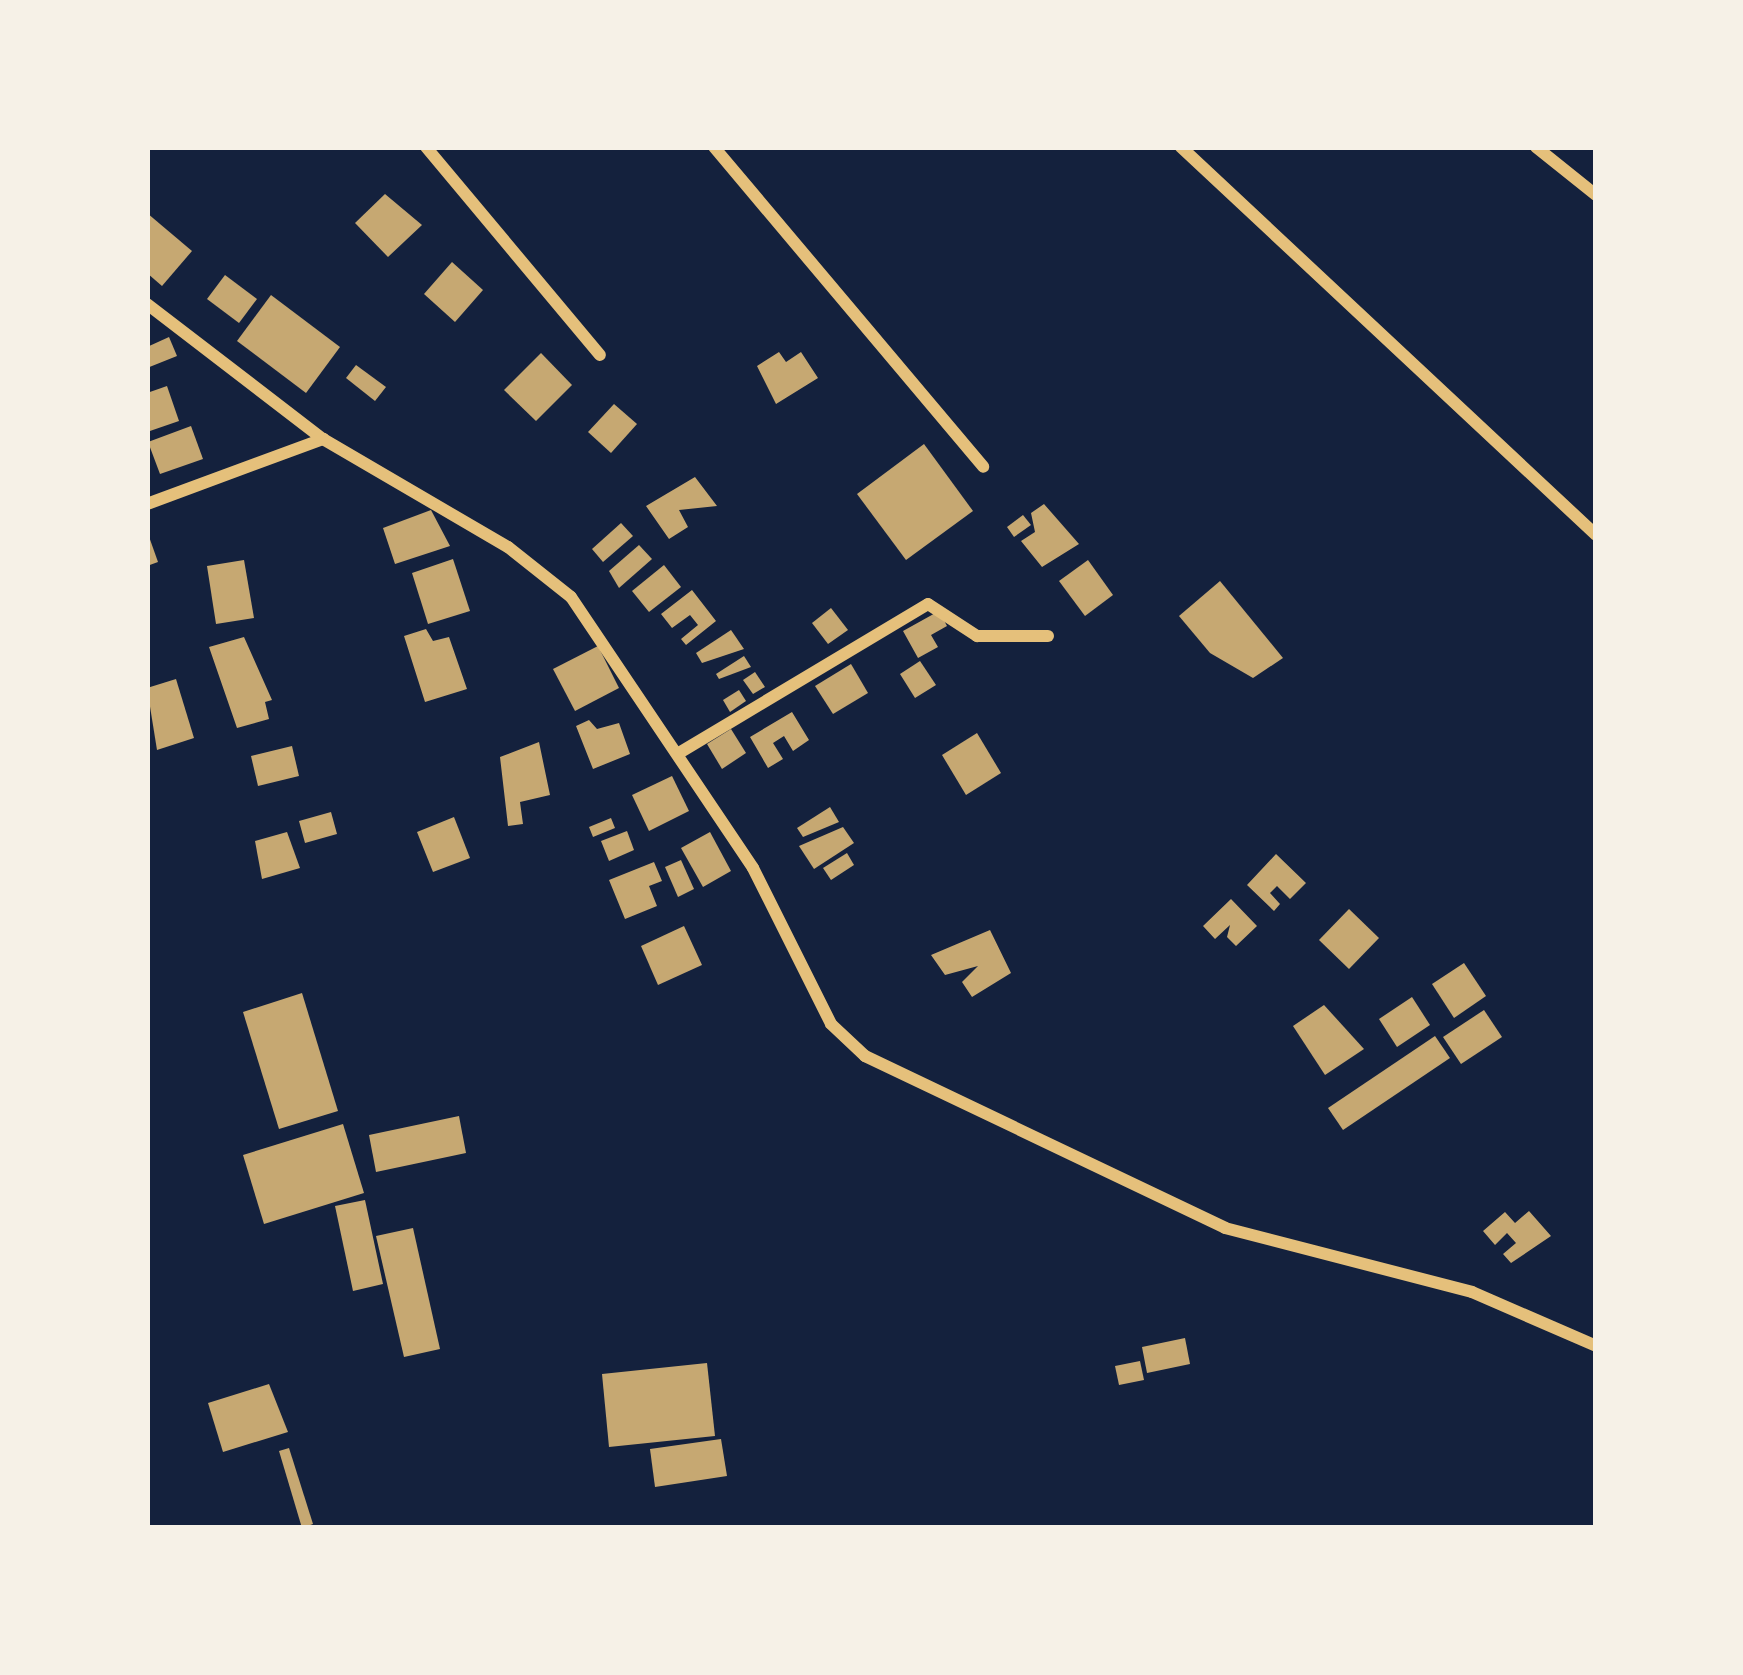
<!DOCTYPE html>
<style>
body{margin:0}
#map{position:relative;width:1743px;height:1675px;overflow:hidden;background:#14213d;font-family:"Open Sans",sans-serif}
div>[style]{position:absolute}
.building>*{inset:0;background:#c6a872}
.minor>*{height:12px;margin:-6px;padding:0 6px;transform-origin:6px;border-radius:6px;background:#e5c07b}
span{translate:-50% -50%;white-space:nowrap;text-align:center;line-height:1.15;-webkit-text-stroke:12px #f6f1e7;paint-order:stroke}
.frame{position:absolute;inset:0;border:150px solid #f6f1e7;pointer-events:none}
</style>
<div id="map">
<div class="building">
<i style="clip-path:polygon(385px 194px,422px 225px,388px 257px,355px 223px)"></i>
<i style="clip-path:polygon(147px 213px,192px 251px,162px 286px,147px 273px)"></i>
<i style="clip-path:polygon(452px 262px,483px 290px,455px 322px,424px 294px)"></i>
<i style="clip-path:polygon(225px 275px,257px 299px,239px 323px,207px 299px)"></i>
<i style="clip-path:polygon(271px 295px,340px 347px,306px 393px,237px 341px)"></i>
<i style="clip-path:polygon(169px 337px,177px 356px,147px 368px,147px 347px)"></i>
<i style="clip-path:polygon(779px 352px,786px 362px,801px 352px,818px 378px,776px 404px,757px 366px)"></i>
<i style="clip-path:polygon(541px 353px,572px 385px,536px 421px,504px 390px)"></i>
<i style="clip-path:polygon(356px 365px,386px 387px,375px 401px,346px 378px)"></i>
<i style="clip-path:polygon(167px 386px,179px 421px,147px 432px,147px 393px)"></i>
<i style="clip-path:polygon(614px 404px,637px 424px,611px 453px,588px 432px)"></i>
<i style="clip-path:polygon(191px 426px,203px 459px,160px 474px,148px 442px)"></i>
<i style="clip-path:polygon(924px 444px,973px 511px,906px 560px,857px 494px)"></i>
<i style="clip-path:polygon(695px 477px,717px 506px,679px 510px,688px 527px,669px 539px,646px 506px)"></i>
<i style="clip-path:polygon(1044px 504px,1079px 544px,1042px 567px,1021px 541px,1035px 532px,1031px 513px)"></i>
<i style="clip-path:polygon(431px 510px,450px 546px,395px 564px,383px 528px)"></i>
<i style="clip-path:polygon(1023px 515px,1031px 525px,1014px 537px,1007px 527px)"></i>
<i style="clip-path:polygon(621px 523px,633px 536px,603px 562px,592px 549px)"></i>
<i style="clip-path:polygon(147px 531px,158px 562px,147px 566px)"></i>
<i style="clip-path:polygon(639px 545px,652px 559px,619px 588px,609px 571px)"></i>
<i style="clip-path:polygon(453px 559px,470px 611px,428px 624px,412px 573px)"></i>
<i style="clip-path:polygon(244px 560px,254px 618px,216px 624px,207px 566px)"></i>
<i style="clip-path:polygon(1088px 560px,1113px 595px,1085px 616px,1059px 581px)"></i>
<i style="clip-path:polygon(664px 565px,681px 587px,649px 612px,632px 591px)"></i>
<i style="clip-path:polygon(1220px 581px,1283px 658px,1253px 678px,1210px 653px,1179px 616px)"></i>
<i style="clip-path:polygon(692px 590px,716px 621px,686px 645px,681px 639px,698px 625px,690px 615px,672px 628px,661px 614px)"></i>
<i style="clip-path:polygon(831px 608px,848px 630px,828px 644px,812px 623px)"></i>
<i style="clip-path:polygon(939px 611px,947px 626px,931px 635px,938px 647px,918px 658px,903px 631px)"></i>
<i style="clip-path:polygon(426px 629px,433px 641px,449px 637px,467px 689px,425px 702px,404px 636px)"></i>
<i style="clip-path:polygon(731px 630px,744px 649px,702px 663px,696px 653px)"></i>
<i style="clip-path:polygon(244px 637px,272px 700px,265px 702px,269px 719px,237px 728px,209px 647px)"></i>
<i style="clip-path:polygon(598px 646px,619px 688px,575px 711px,553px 669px)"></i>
<i style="clip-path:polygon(744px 656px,751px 667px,719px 679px,716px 674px)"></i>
<i style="clip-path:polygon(920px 661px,936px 685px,915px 698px,900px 674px)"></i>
<i style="clip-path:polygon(851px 664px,868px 693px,833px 714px,815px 686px)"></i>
<i style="clip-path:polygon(755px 672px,765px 687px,753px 694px,743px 680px)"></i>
<i style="clip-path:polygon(176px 679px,194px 738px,157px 750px,147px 688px)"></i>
<i style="clip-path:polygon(739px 690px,746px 701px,730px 712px,723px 700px)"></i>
<i style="clip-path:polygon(792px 712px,809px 740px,793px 751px,784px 736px,773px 743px,783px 759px,768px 768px,750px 737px)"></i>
<i style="clip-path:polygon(589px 720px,597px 729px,619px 723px,630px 754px,593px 769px,576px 726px)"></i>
<i style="clip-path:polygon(731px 729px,746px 753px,722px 769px,707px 744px)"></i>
<i style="clip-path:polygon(977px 733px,1001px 773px,966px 795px,942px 755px)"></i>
<i style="clip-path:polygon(539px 742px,550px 795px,520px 802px,523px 824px,508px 826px,500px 757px)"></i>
<i style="clip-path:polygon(292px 746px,299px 776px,258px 786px,251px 756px)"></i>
<i style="clip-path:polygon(672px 776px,689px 811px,649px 831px,632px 795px)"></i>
<i style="clip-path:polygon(830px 807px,839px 822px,803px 837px,797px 828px)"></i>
<i style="clip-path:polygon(331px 812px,337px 834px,305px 843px,299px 821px)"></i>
<i style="clip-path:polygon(454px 817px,470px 858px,433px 872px,417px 832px)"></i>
<i style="clip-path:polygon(611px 818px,615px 828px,593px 837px,589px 827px)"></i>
<i style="clip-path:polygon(843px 827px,854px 843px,814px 869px,799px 846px)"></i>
<i style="clip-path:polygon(627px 831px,634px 850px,609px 861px,601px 841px)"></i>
<i style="clip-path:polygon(287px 832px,300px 868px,262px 879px,255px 841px)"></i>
<i style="clip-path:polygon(710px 832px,731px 871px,703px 887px,681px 848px)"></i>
<i style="clip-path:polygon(847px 853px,854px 865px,831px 880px,823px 868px)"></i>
<i style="clip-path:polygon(1276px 854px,1306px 883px,1290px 899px,1277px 886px,1270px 893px,1280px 904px,1274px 911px,1247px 885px)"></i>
<i style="clip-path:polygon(681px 860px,694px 889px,678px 897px,665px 867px)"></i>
<i style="clip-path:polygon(654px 862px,662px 881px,649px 886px,657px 906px,625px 919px,609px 880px)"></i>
<i style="clip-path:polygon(1231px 899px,1257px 926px,1236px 946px,1227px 937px,1230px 925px,1215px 939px,1203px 926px)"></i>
<i style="clip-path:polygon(1349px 909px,1379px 938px,1349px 969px,1319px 940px)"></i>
<i style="clip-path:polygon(684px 926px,702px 965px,658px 985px,641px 946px)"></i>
<i style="clip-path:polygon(990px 930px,1011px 973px,972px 997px,962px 982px,978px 966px,945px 975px,931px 955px)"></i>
<i style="clip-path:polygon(1464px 963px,1486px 996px,1454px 1018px,1432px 984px)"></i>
<i style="clip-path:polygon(302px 993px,338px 1111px,279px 1129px,243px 1012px)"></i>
<i style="clip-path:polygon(1412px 997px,1430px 1025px,1397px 1047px,1379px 1019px)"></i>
<i style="clip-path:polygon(1324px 1005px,1364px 1049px,1325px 1075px,1293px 1026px)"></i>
<i style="clip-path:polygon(1484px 1010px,1502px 1037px,1461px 1064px,1443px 1037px)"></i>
<i style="clip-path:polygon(1435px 1036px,1450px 1058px,1343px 1130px,1328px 1108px)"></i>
<i style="clip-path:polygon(459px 1116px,466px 1153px,376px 1172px,369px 1135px)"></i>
<i style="clip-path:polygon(343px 1124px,364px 1193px,264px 1224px,243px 1155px)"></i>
<i style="clip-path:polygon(365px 1200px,383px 1284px,353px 1291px,335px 1206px)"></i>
<i style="clip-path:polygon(1529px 1211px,1551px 1236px,1511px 1263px,1503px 1254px,1516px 1243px,1507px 1233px,1495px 1245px,1483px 1231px,1505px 1212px,1515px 1223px)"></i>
<i style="clip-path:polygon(413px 1228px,440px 1349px,404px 1357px,376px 1236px)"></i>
<i style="clip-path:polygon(1185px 1338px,1190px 1364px,1147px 1373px,1142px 1347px)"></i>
<i style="clip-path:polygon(1140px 1361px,1144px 1380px,1119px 1385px,1115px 1366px)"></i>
<i style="clip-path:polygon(707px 1363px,715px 1436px,609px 1447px,602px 1374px)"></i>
<i style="clip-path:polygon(269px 1384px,288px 1432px,223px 1452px,208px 1403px)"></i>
<i style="clip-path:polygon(721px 1439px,727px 1476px,655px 1487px,650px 1449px)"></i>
<i style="clip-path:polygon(289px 1448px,313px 1524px,302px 1528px,279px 1451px)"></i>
</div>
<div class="minor">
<i style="left:426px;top:147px;width:271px;rotate:50.1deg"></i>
<i style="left:714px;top:147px;width:418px;rotate:49.9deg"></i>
<i style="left:1181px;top:147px;width:568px;rotate:43.07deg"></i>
<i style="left:1536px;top:147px;width:77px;rotate:38.7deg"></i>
<i style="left:147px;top:304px;width:222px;rotate:37.5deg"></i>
<i style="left:323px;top:439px;width:214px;rotate:30.3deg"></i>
<i style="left:508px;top:547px;width:80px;rotate:38.4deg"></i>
<i style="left:571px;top:597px;width:326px;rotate:56.1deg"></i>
<i style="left:753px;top:868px;width:174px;rotate:63.4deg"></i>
<i style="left:831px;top:1024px;width:47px;rotate:43.3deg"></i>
<i style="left:865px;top:1056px;width:399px;rotate:25.5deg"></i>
<i style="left:1225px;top:1228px;width:255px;rotate:14.5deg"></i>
<i style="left:1472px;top:1292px;width:135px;rotate:23.5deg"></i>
<i style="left:147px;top:504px;width:188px;rotate:-20.3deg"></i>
<i style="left:679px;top:753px;width:290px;rotate:-30.9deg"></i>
<i style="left:928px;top:604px;width:59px;rotate:33.1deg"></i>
<i style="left:977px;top:636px;width:71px"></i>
</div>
<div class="frame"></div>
</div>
